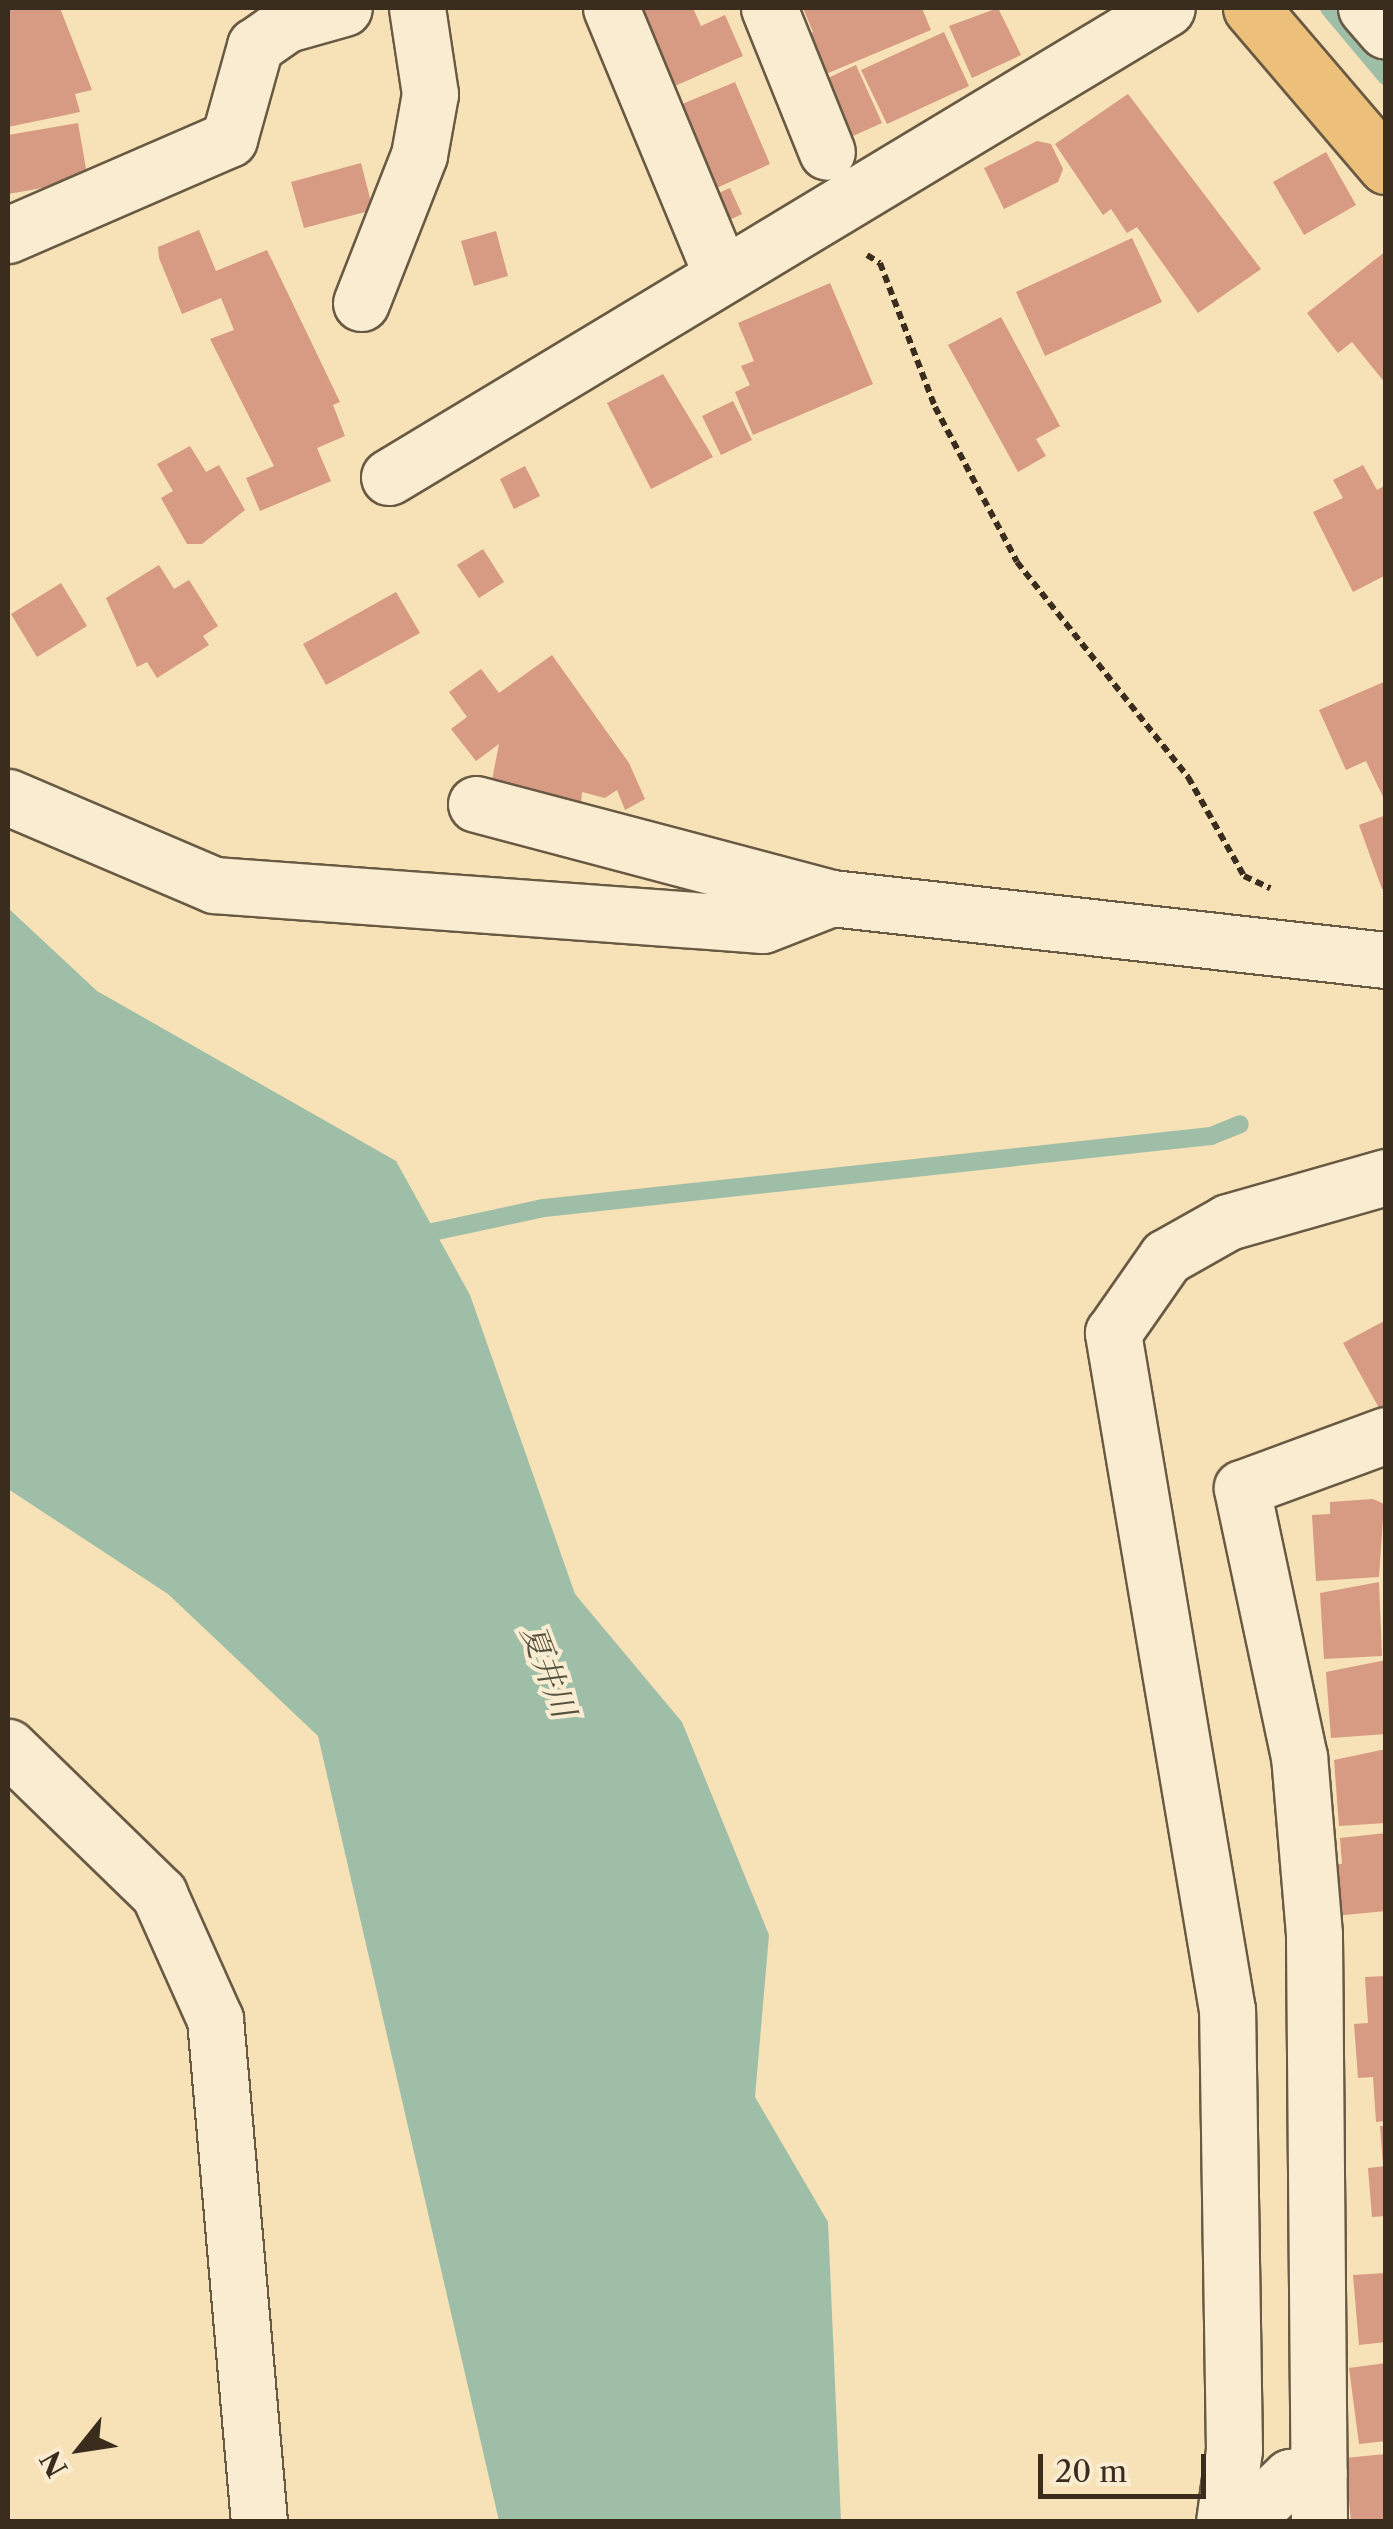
<!DOCTYPE html>
<meta charset="utf-8">
<style>
body{margin:0}
#map{position:relative;width:1393px;height:2529px;overflow:hidden;background:#f7e1b6;font-family:"Libre Caslon Text","Noto Serif JP",serif}
div>[style]{position:absolute}
.water>*{inset:0;background:#9ebea8}
.stream>*{height:18px;margin:-9px;padding:0 9px;transform-origin:9px;border-radius:9px;background:#9ebea8}
.building>*{inset:0;background:#d79a83}
.path>*{height:6px;margin-top:-3px;transform-origin:0;background:repeating-linear-gradient(90deg,#3a2d1e 0 8px,transparent 0 13px)}
.roads{filter:drop-shadow(2px 0 #695a44) drop-shadow(-2px 0 #695a44) drop-shadow(0 2px #695a44) drop-shadow(0 -2px #695a44)}
.minor>*{height:55px;margin:-27.5px;padding:0 27.5px;transform-origin:27.5px;border-radius:27.5px;background:#faecd0}
.major>*{height:55px;margin:-27.5px;padding:0 27.5px;transform-origin:27.5px;border-radius:27.5px;background:#ecc07b}
span{translate:-50% -50%;white-space:nowrap;text-align:center;line-height:1.15;-webkit-text-stroke:8px #faecd0;paint-order:stroke}
.water-label{font-size:32px;color:#535140;font-style:italic}
.frame{position:absolute;inset:0;border:10px solid #3a2d1e;pointer-events:none}
.north{position:absolute;left:30px;top:2399px;width:100px;height:100px;-webkit-text-stroke:8px #faecd0;paint-order:stroke;rotate:240deg;font-size:28px;font-weight:700;line-height:40px;text-align:center;color:#3a2d1e}
.north::after{content:'';display:block;margin:auto;width:35px;height:45px;background:#3a2d1e;clip-path:polygon(50% 0,100% 100%,50% 72%,0 100%)}
.scale{position:absolute;left:1038px;top:2454px;width:168px;height:45px;box-sizing:border-box;border:5px solid #3a2d1e;border-top:0;padding-left:12px;font-size:30px;line-height:35px;white-space:nowrap;color:#3a2d1e;-webkit-text-stroke:8px #faecd0;paint-order:stroke}
</style>
<div id="map">
<div class="water">
<i style="clip-path:polygon(8px 908px,97px 991px,396px 1161px,470px 1295px,575px 1594px,682px 1722px,769px 1935px,755px 2097px,828px 2222px,841px 2521px,499px 2521px,318px 1736px,168px 1594px,8px 1489px)"></i>
</div>
<div class="stream">
<i style="left:1329px;top:8px;width:89px;rotate:50deg"></i>
<i style="left:414px;top:1236px;width:133px;rotate:-12.2deg"></i>
<i style="left:544px;top:1208px;width:671px;rotate:-6.16deg"></i>
<i style="left:1211px;top:1136px;width:31px;rotate:-22deg"></i>
</div>
<div class="building">
<i style="clip-path:polygon(8px 8px,60px 8px,92px 90px,75px 94px,80px 112px,8px 127px)"></i>
<i style="clip-path:polygon(638px 8px,693px 8px,701px 26px,725px 15px,743px 56px,668px 89px)"></i>
<i style="clip-path:polygon(803px 8px,922px 8px,931px 30px,814px 79px,797px 39px,813px 32px)"></i>
<i style="clip-path:polygon(998px 8px,1021px 55px,972px 78px,949px 26px)"></i>
<i style="clip-path:polygon(944px 32px,969px 86px,887px 124px,861px 70px)"></i>
<i style="clip-path:polygon(856px 65px,882px 123px,844px 140px,817px 83px)"></i>
<i style="clip-path:polygon(735px 82px,770px 164px,712px 190px,675px 107px)"></i>
<i style="clip-path:polygon(1128px 94px,1261px 269px,1198px 313px,1137px 227px,1127px 233px,1111px 209px,1103px 215px,1055px 144px)"></i>
<i style="clip-path:polygon(78px 123px,88px 180px,8px 194px,8px 135px)"></i>
<i style="clip-path:polygon(1037px 141px,1051px 144px,1063px 169px,1058px 182px,1004px 209px,984px 168px)"></i>
<i style="clip-path:polygon(1326px 152px,1356px 205px,1304px 235px,1273px 182px)"></i>
<i style="clip-path:polygon(361px 163px,373px 210px,304px 228px,291px 182px)"></i>
<i style="clip-path:polygon(730px 188px,742px 214px,721px 224px,709px 197px)"></i>
<i style="clip-path:polygon(199px 230px,216px 271px,267px 250px,340px 402px,333px 405px,345px 436px,317px 448px,331px 481px,260px 511px,246px 478px,274px 466px,210px 339px,234px 330px,221px 298px,182px 314px,159px 258px,158px 247px)"></i>
<i style="clip-path:polygon(496px 231px,508px 276px,474px 286px,461px 241px)"></i>
<i style="clip-path:polygon(1132px 238px,1162px 302px,1045px 356px,1016px 292px)"></i>
<i style="clip-path:polygon(1386px 251px,1386px 384px,1352px 342px,1338px 353px,1307px 313px)"></i>
<i style="clip-path:polygon(830px 283px,873px 384px,753px 435px,735px 392px,750px 385px,741px 366px,754px 361px,738px 323px)"></i>
<i style="clip-path:polygon(1001px 317px,1060px 426px,1036px 439px,1046px 456px,1018px 472px,948px 345px)"></i>
<i style="clip-path:polygon(663px 374px,713px 457px,651px 489px,607px 403px)"></i>
<i style="clip-path:polygon(733px 401px,752px 440px,721px 455px,702px 416px)"></i>
<i style="clip-path:polygon(190px 446px,206px 472px,219px 465px,245px 510px,202px 544px,187px 544px,161px 498px,173px 491px,157px 464px)"></i>
<i style="clip-path:polygon(1363px 465px,1377px 490px,1386px 485px,1386px 575px,1353px 592px,1313px 512px,1343px 498px,1333px 480px)"></i>
<i style="clip-path:polygon(525px 466px,540px 496px,514px 509px,500px 479px)"></i>
<i style="clip-path:polygon(483px 549px,504px 582px,479px 598px,457px 565px)"></i>
<i style="clip-path:polygon(159px 565px,174px 589px,189px 580px,218px 626px,203px 636px,209px 645px,157px 678px,147px 662px,137px 667px,106px 598px)"></i>
<i style="clip-path:polygon(61px 583px,87px 626px,37px 657px,11px 614px)"></i>
<i style="clip-path:polygon(396px 592px,420px 633px,326px 685px,303px 644px)"></i>
<i style="clip-path:polygon(552px 655px,629px 763px,645px 799px,625px 810px,617px 790px,605px 798px,582px 792px,581px 804px,508px 792px,492px 780px,499px 744px,476px 761px,451px 729px,467px 717px,449px 692px,481px 669px,499px 693px)"></i>
<i style="clip-path:polygon(1386px 681px,1386px 803px,1366px 761px,1346px 770px,1319px 710px)"></i>
<i style="clip-path:polygon(1386px 815px,1386px 888px,1382px 889px,1359px 825px)"></i>
<i style="clip-path:polygon(1386px 1320px,1386px 1404px,1379px 1408px,1343px 1343px)"></i>
<i style="clip-path:polygon(1373px 1499px,1384px 1504px,1379px 1577px,1316px 1581px,1312px 1515px,1330px 1514px,1330px 1502px)"></i>
<i style="clip-path:polygon(1379px 1582px,1382px 1656px,1324px 1659px,1320px 1593px)"></i>
<i style="clip-path:polygon(1386px 1660px,1386px 1734px,1331px 1738px,1326px 1672px)"></i>
<i style="clip-path:polygon(1386px 1749px,1386px 1823px,1339px 1826px,1334px 1760px)"></i>
<i style="clip-path:polygon(1386px 1833px,1386px 1911px,1334px 1916px,1329px 1865px,1342px 1864px,1340px 1838px)"></i>
<i style="clip-path:polygon(1386px 1976px,1386px 2121px,1376px 2122px,1373px 2077px,1358px 2078px,1354px 2024px,1368px 2023px,1365px 1977px)"></i>
<i style="clip-path:polygon(1380px 2126px,1386px 2126px,1386px 2165px,1383px 2165px)"></i>
<i style="clip-path:polygon(1386px 2166px,1386px 2216px,1372px 2217px,1368px 2168px)"></i>
<i style="clip-path:polygon(1386px 2273px,1386px 2342px,1359px 2345px,1353px 2275px)"></i>
<i style="clip-path:polygon(1386px 2363px,1386px 2441px,1359px 2444px,1349px 2368px)"></i>
<i style="clip-path:polygon(1386px 2454px,1386px 2522px,1351px 2522px,1345px 2458px)"></i>
</div>
<div class="path">
<i style="left:867px;top:255px;width:15px;rotate:32deg"></i>
<i style="left:880px;top:263px;width:154px;rotate:69.1deg"></i>
<i style="left:935px;top:407px;width:175px;rotate:62.1deg"></i>
<i style="left:1017px;top:562px;width:275px;rotate:51.5deg"></i>
<i style="left:1188px;top:777px;width:114px;rotate:60.5deg"></i>
<i style="left:1244px;top:876px;width:29px;rotate:25deg"></i>
</div>
<div class="roads">
<div class="minor">
<i style="left:611px;top:8px;width:285px;rotate:67.5deg"></i>
<i style="left:769px;top:8px;width:155px;rotate:68.1deg"></i>
<i style="left:1366px;top:8px;width:30px;rotate:49deg"></i>
<i style="left:8px;top:235px;width:241px;rotate:-23.5deg"></i>
<i style="left:229px;top:139px;width:97px;rotate:-74.4deg"></i>
<i style="left:255px;top:46px;width:39px;rotate:-35deg"></i>
<i style="left:287px;top:24px;width:59px;rotate:-15.7deg"></i>
<i style="left:361px;top:303px;width:159px;rotate:-68.6deg"></i>
<i style="left:419px;top:155px;width:62px;rotate:-79.8deg"></i>
<i style="left:430px;top:94px;width:87px;rotate:-98.6deg"></i>
<i style="left:389px;top:477px;width:908px;rotate:-31.08deg"></i>
<i style="left:8px;top:797px;width:224px;rotate:23.1deg"></i>
<i style="left:214px;top:885px;width:550px;rotate:4.17deg"></i>
<i style="left:763px;top:925px;width:74px;rotate:-21.4deg"></i>
<i style="left:476px;top:804px;width:368px;rotate:14.8deg"></i>
<i style="left:832px;top:898px;width:557px;rotate:6.39deg"></i>
<i style="left:8px;top:1747px;width:211px;rotate:44.2deg"></i>
<i style="left:159px;top:1894px;width:137px;rotate:65.9deg"></i>
<i style="left:215px;top:2019px;width:505px;rotate:85deg"></i>
<i style="left:1224px;top:2522px;width:73px;rotate:-82.1deg"></i>
<i style="left:1234px;top:2450px;width:440px;rotate:-90.9deg"></i>
<i style="left:1227px;top:2010px;width:687px;rotate:-99.56deg"></i>
<i style="left:1113px;top:1333px;width:93px;rotate:-55.1deg"></i>
<i style="left:1166px;top:1257px;width:71px;rotate:-29.4deg"></i>
<i style="left:1228px;top:1222px;width:164px;rotate:-15.9deg"></i>
<i style="left:1243px;top:2522px;width:65px;rotate:-43.8deg"></i>
<i style="left:1290px;top:2477px;width:29px;rotate:-8deg"></i>
<i style="left:1319px;top:2522px;width:588px;rotate:-90.49deg"></i>
<i style="left:1314px;top:1934px;width:178px;rotate:-94.8deg"></i>
<i style="left:1299px;top:1757px;width:275px;rotate:-102deg"></i>
<i style="left:1242px;top:1488px;width:153px;rotate:-20.2deg"></i>
</div>
<div class="major">
<i style="left:1251px;top:8px;width:208px;rotate:49.5deg"></i>
</div>
</div>
<div class="water-label">
<span style="left:548px;top:1671px;rotate:69deg">夏井川</span>
</div>
<div class="frame"></div>
<div class="north">N</div>
<div class="scale">20 m</div>
</div>
